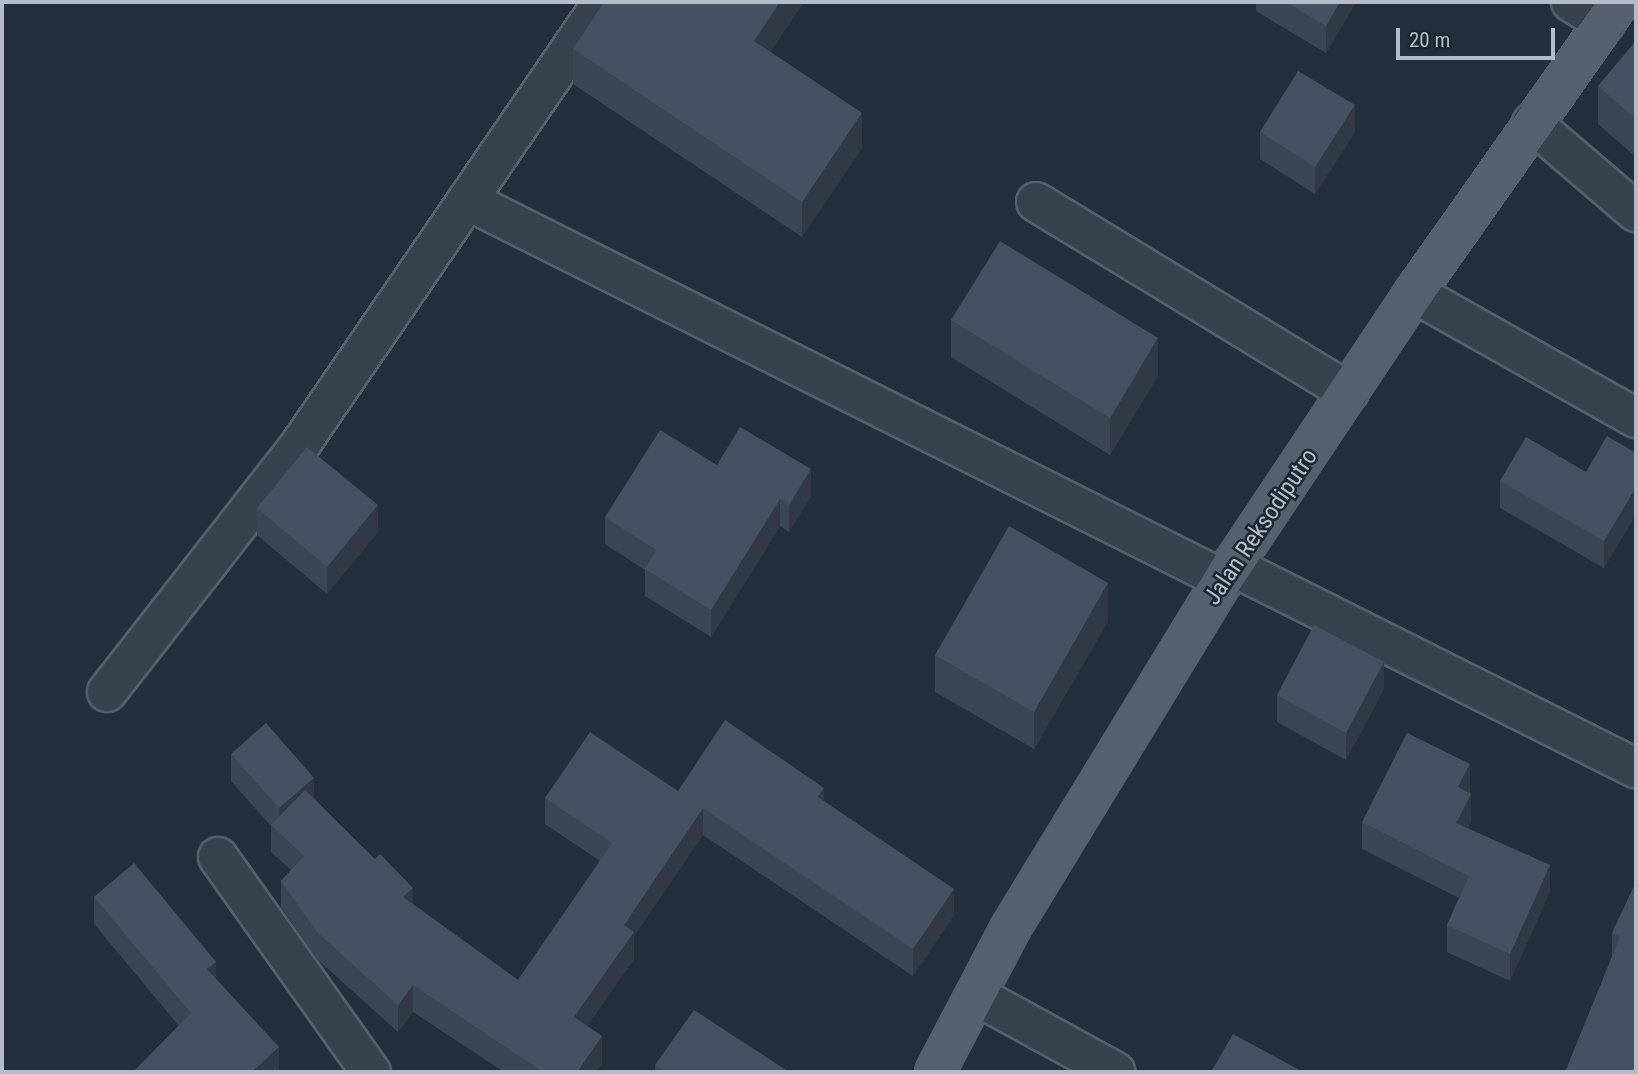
<!DOCTYPE html>
<style>
body{margin:0}
#map{position:relative;width:1638px;height:1074px;overflow:hidden;background:#242f3e;font-family:"Roboto Condensed",sans-serif}
div>[style]{position:absolute}
.roads{filter:drop-shadow(2px 0 #565f6c) drop-shadow(-2px 0 #565f6c) drop-shadow(0 2px #565f6c) drop-shadow(0 -2px #565f6c)}
.minor>*{height:38px;margin:-19px;padding:0 19px;transform-origin:19px;border-radius:19px;background:#38414e}
.major>*{height:38px;margin:-19px;padding:0 19px;transform-origin:19px;border-radius:19px;background:#56606e}
.wall>*{inset:0;background:#3b4654}
.shaded-wall>*{inset:0;background:#303945}
.building>*{inset:0;background:#455162}
span{translate:-50% -50%;white-space:nowrap;text-align:center;line-height:1.15;-webkit-text-stroke:5px #1d2633;paint-order:stroke}
.street-label{font-size:24px;color:#b4bcc9}
.frame{position:absolute;inset:0;border:4px solid #b4bcc9;pointer-events:none}
.scale{position:absolute;left:1396px;top:28px;width:159px;height:32px;box-sizing:border-box;border:4px solid #b4bcc9;border-top:0;padding-left:9px;font-size:21px;line-height:24px;white-space:nowrap;color:#b4bcc9;-webkit-text-stroke:5px #1d2633;paint-order:stroke}
</style>
<div id="map">
<div class="roads">
<div class="minor">
<i style="left:1571px;top:2px;width:40px;rotate:32deg"></i>
<i style="left:1532px;top:123px;width:137px;rotate:40.6deg"></i>
<i style="left:467px;top:200px;width:847px;rotate:26.66deg"></i>
<i style="left:1036px;top:202px;width:366px;rotate:31.3deg"></i>
<i style="left:1414px;top:293px;width:255px;rotate:29.4deg"></i>
<i style="left:1232px;top:566px;width:452px;rotate:26.6deg"></i>
<i style="left:107px;top:692px;width:317px;rotate:-52deg"></i>
<i style="left:302px;top:442px;width:533px;rotate:-55.62deg"></i>
<i style="left:218px;top:857px;width:264px;rotate:54.6deg"></i>
<i style="left:977px;top:996px;width:158px;rotate:28.7deg"></i>
</div>
<div class="major">
<i style="left:935px;top:1072px;width:161px;rotate:-62.3deg"></i>
<i style="left:1010px;top:929px;width:426px;rotate:-58.6deg"></i>
<i style="left:1232px;top:566px;width:328px;rotate:-56.3deg"></i>
<i style="left:1414px;top:293px;width:356px;rotate:-54.8deg"></i>
</div>
</div>
<div class="wall">
<i style="clip-path:polygon(804px 2px,770px 52px,862px 148px,802px 237px,573px 84px,573px 49px)"></i>
<i style="clip-path:polygon(1256px 2px,1356px 2px,1326px 53px,1256px 11px)"></i>
<i style="clip-path:polygon(1636px 41px,1636px 157px,1598px 124px,1598px 86px)"></i>
<i style="clip-path:polygon(1260px 132px,1355px 132px,1315px 194px,1260px 159px)"></i>
<i style="clip-path:polygon(951px 320px,1158px 376px,1110px 455px,951px 357px)"></i>
<i style="clip-path:polygon(1636px 453px,1636px 514px,1604px 568px,1500px 508px,1500px 481px,1586px 472px)"></i>
<i style="clip-path:polygon(811px 496px,789px 532px,780px 526px,711px 637px,645px 596px,645px 570px,605px 544px,605px 517px)"></i>
<i style="clip-path:polygon(257px 508px,378px 532px,327px 594px,257px 535px)"></i>
<i style="clip-path:polygon(1108px 621px,1034px 749px,935px 692px,935px 655px)"></i>
<i style="clip-path:polygon(1384px 689px,1346px 760px,1277px 722px,1277px 695px)"></i>
<i style="clip-path:polygon(231px 754px,314px 798px,413px 904px,518px 980px,600px 861px,545px 824px,545px 798px,678px 791px,824px 801px,954px 915px,913px 976px,703px 835px,634px 936px,634px 959px,587px 1026px,602px 1063px,595px 1072px,504px 1072px,413px 1012px,398px 1032px,317px 959px,281px 907px,281px 881px,291px 870px,271px 852px,271px 826px,231px 781px)"></i>
<i style="clip-path:polygon(1470px 791px,1471px 821px,1468px 828px,1550px 892px,1510px 981px,1447px 952px,1447px 925px,1459px 898px,1362px 849px,1362px 822px)"></i>
<i style="clip-path:polygon(1636px 882px,1636px 1072px,1612px 957px,1612px 933px)"></i>
<i style="clip-path:polygon(94px 897px,216px 979px,279px 1072px,179px 1026px,94px 924px)"></i>
<i style="clip-path:polygon(655px 1065px,789px 1072px,655px 1072px)"></i>
</div>
<div class="shaded-wall">
<i style="clip-path:polygon(780px 2px,804px 2px,754px 76px,754px 41px)"></i>
<i style="clip-path:polygon(1340px 2px,1356px 2px,1326px 53px,1326px 26px)"></i>
<i style="clip-path:polygon(1355px 105px,1355px 132px,1315px 194px,1315px 167px)"></i>
<i style="clip-path:polygon(862px 113px,862px 148px,802px 237px,802px 202px)"></i>
<i style="clip-path:polygon(1158px 338px,1158px 376px,1110px 455px,1110px 418px)"></i>
<i style="clip-path:polygon(811px 469px,811px 496px,789px 532px,789px 505px)"></i>
<i style="clip-path:polygon(1636px 487px,1636px 514px,1604px 568px,1604px 541px)"></i>
<i style="clip-path:polygon(780px 499px,780px 526px,711px 637px,711px 610px)"></i>
<i style="clip-path:polygon(378px 505px,378px 532px,327px 594px,327px 567px)"></i>
<i style="clip-path:polygon(1108px 583px,1108px 621px,1034px 749px,1034px 712px)"></i>
<i style="clip-path:polygon(1384px 662px,1384px 689px,1346px 760px,1346px 733px)"></i>
<i style="clip-path:polygon(1470px 764px,1470px 791px,1458px 814px,1458px 787px)"></i>
<i style="clip-path:polygon(314px 778px,314px 805px,279px 832px,279px 808px)"></i>
<i style="clip-path:polygon(824px 788px,824px 814px,818px 797px)"></i>
<i style="clip-path:polygon(1471px 794px,1471px 821px,1456px 850px,1456px 823px)"></i>
<i style="clip-path:polygon(703px 808px,703px 835px,634px 936px,634px 959px,574px 1044px,574px 1017px,624px 925px)"></i>
<i style="clip-path:polygon(1550px 865px,1550px 892px,1510px 981px,1510px 954px)"></i>
<i style="clip-path:polygon(413px 888px,413px 915px,403px 897px)"></i>
<i style="clip-path:polygon(954px 889px,954px 915px,913px 976px,913px 949px)"></i>
<i style="clip-path:polygon(216px 962px,216px 989px,207px 969px)"></i>
<i style="clip-path:polygon(413px 985px,413px 1012px,398px 1032px,398px 1005px)"></i>
<i style="clip-path:polygon(602px 1036px,602px 1063px,595px 1072px,577px 1072px)"></i>
<i style="clip-path:polygon(279px 1047px,279px 1072px,252px 1072px)"></i>
</div>
<div class="building">
<i style="clip-path:polygon(604px 2px,780px 2px,754px 41px,862px 113px,802px 202px,573px 49px)"></i>
<i style="clip-path:polygon(1286px 2px,1340px 2px,1326px 26px)"></i>
<i style="clip-path:polygon(1636px 41px,1636px 119px,1598px 86px)"></i>
<i style="clip-path:polygon(1298px 71px,1355px 105px,1315px 167px,1260px 132px)"></i>
<i style="clip-path:polygon(1000px 241px,1158px 338px,1110px 418px,951px 320px)"></i>
<i style="clip-path:polygon(740px 427px,811px 469px,789px 505px,780px 499px,711px 610px,645px 569px,656px 550px,605px 517px,660px 430px,717px 465px)"></i>
<i style="clip-path:polygon(1607px 436px,1636px 453px,1636px 487px,1604px 541px,1500px 481px,1526px 437px,1586px 472px)"></i>
<i style="clip-path:polygon(307px 447px,378px 505px,327px 567px,257px 508px)"></i>
<i style="clip-path:polygon(1009px 526px,1108px 583px,1034px 712px,935px 655px)"></i>
<i style="clip-path:polygon(1314px 625px,1384px 662px,1346px 733px,1277px 695px)"></i>
<i style="clip-path:polygon(725px 720px,824px 788px,818px 797px,954px 889px,913px 949px,698px 805px,703px 808px,624px 925px,634px 932px,574px 1017px,602px 1036px,577px 1072px,543px 1072px,413px 985px,398px 1005px,317px 932px,281px 881px,304px 856px,271px 825px,305px 790px,375px 859px,380px 854px,413px 888px,403px 897px,518px 980px,612px 843px,545px 798px,590px 732px,678px 791px)"></i>
<i style="clip-path:polygon(266px 723px,314px 778px,279px 808px,231px 754px)"></i>
<i style="clip-path:polygon(1407px 733px,1470px 764px,1458px 787px,1471px 794px,1456px 823px,1550px 865px,1510px 954px,1447px 925px,1469px 876px,1362px 822px)"></i>
<i style="clip-path:polygon(134px 863px,216px 962px,207px 969px,279px 1047px,252px 1072px,133px 1072px,191px 1013px,94px 897px)"></i>
<i style="clip-path:polygon(1636px 882px,1636px 1066px,1634px 1072px,1565px 1072px,1620px 937px,1612px 933px)"></i>
<i style="clip-path:polygon(694px 1010px,789px 1072px,666px 1072px,655px 1065px)"></i>
<i style="clip-path:polygon(1233px 1034px,1303px 1072px,1211px 1072px)"></i>
</div>
<div class="street-label">
<span style="left:1261px;top:527px;rotate:-56deg">Jalan Reksodiputro</span>
</div>
<div class="frame"></div>
<div class="scale">20 m</div>
</div>
